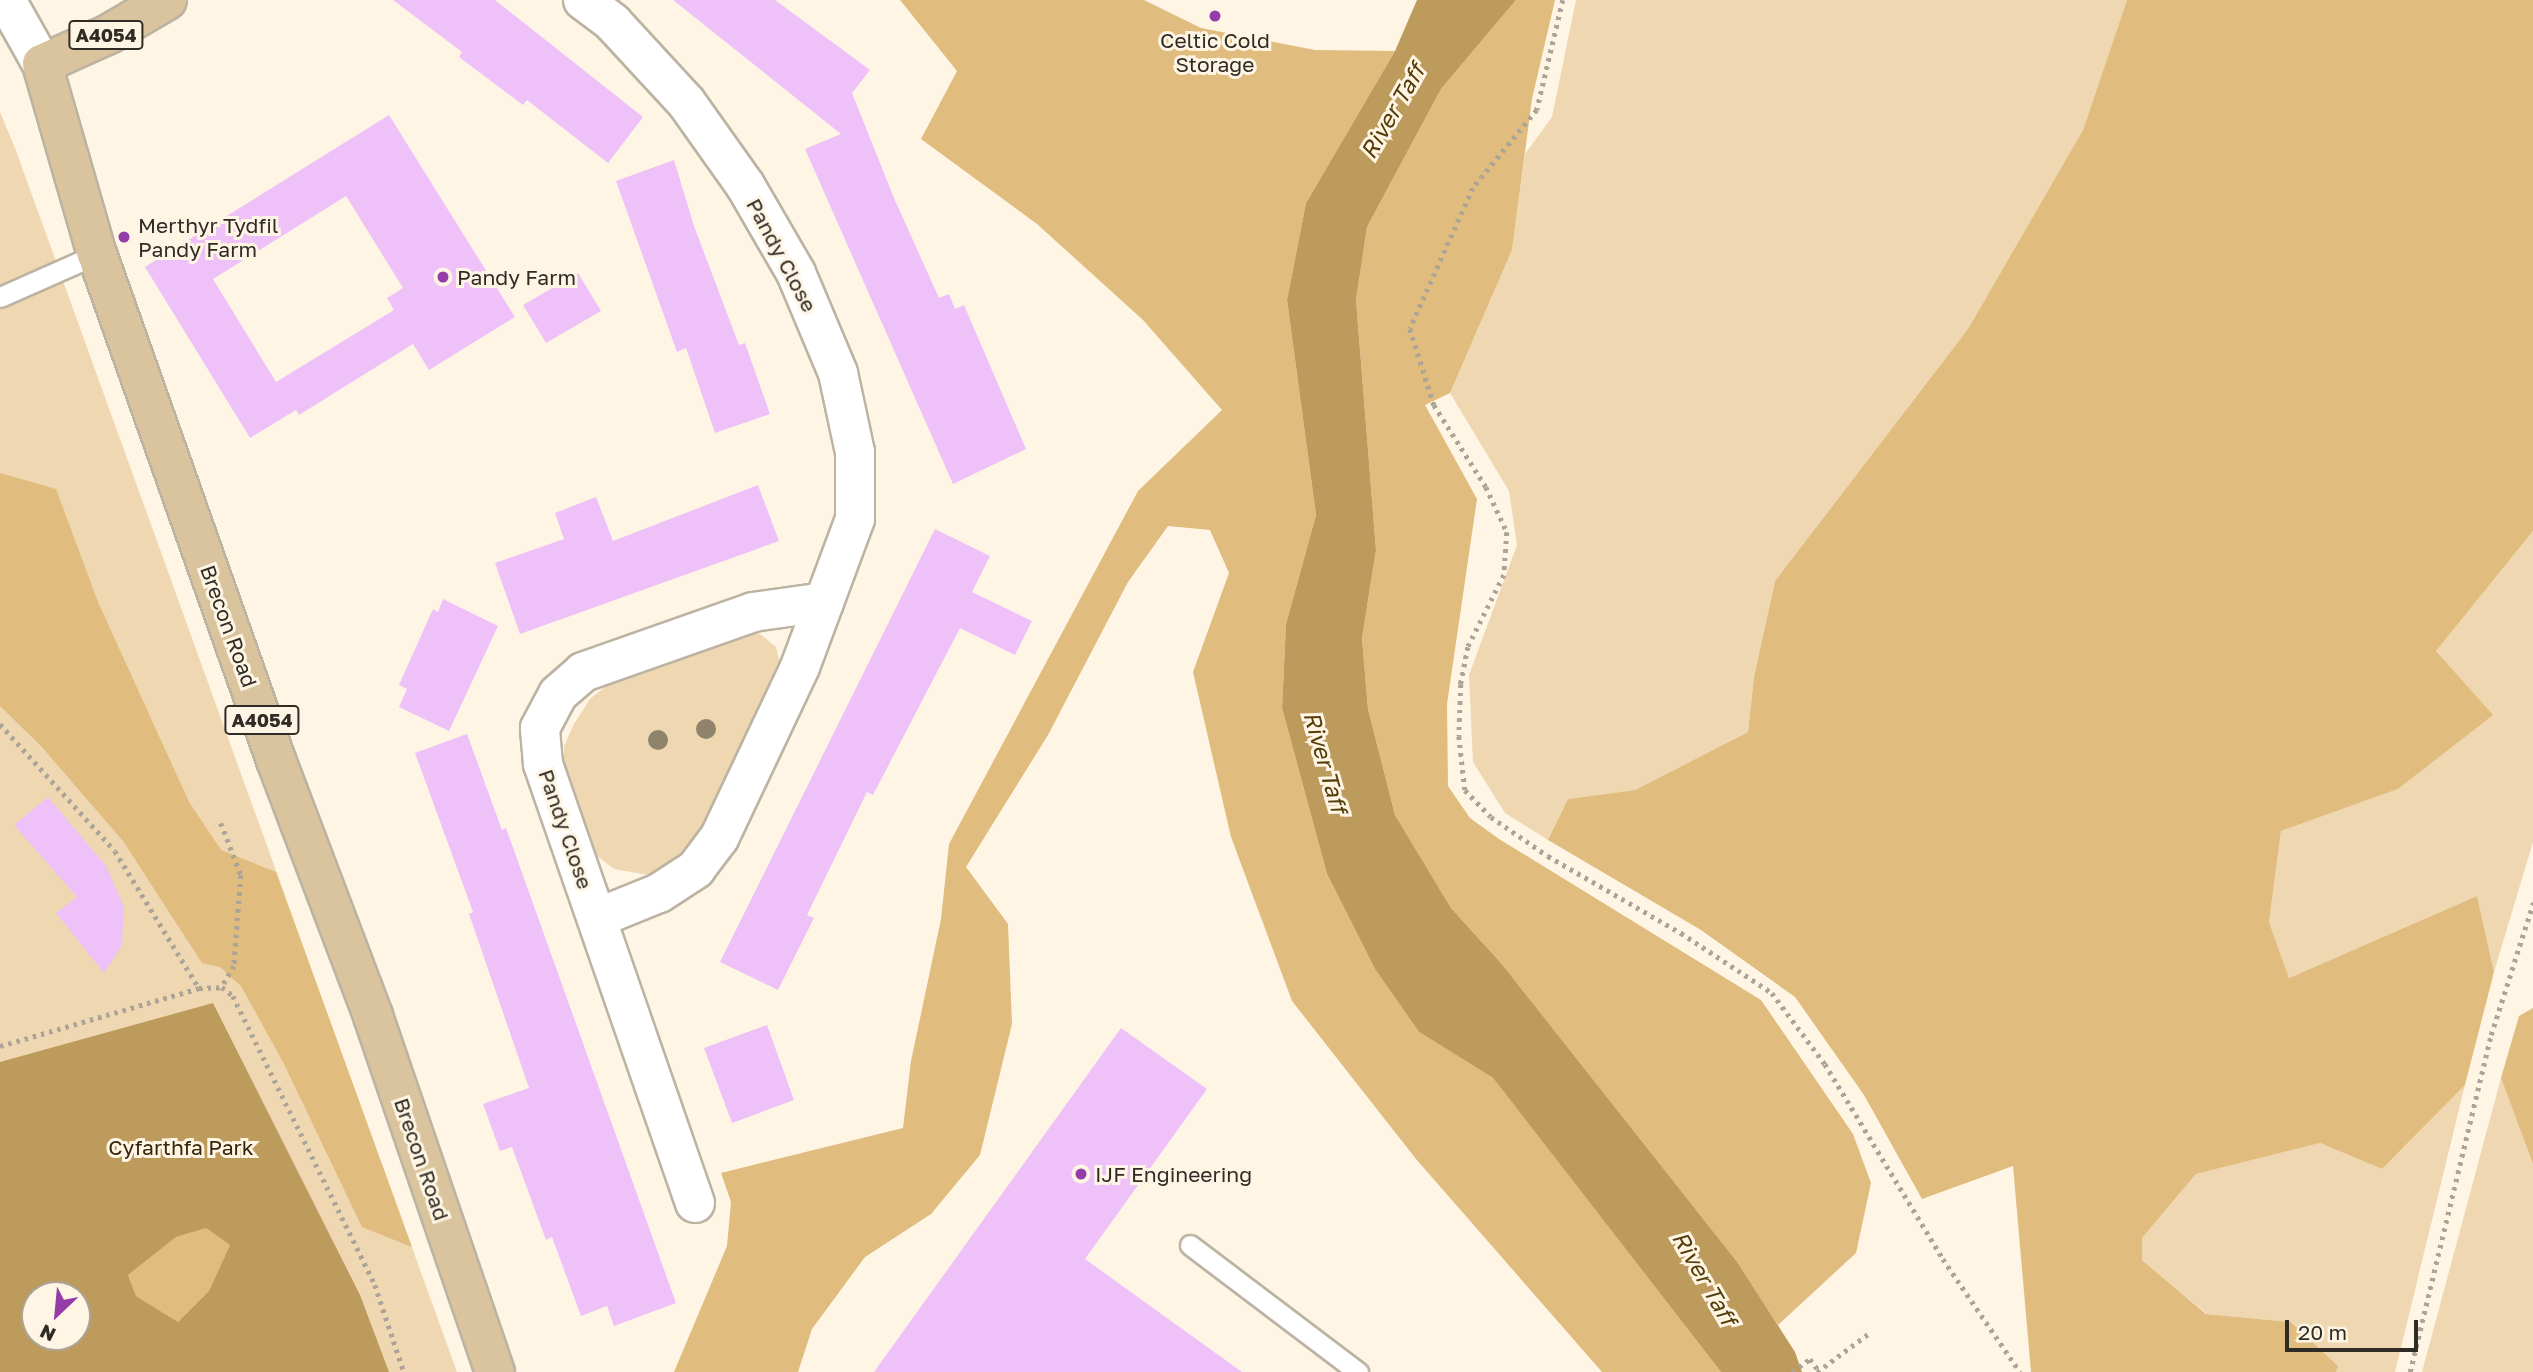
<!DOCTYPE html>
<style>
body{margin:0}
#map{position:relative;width:2533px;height:1372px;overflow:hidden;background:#fff5e4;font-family:"Golos Text",sans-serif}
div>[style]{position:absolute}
.green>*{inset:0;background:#eed7b1}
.forest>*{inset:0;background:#e0bc7e}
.water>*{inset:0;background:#bd9b5d}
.building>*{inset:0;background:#eec1f9}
.path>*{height:4.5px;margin-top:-2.25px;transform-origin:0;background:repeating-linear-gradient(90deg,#aba497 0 3.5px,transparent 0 8.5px)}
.roads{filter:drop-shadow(2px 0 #bcb3a3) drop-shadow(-2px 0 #bcb3a3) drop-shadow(0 2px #bcb3a3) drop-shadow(0 -2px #bcb3a3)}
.lane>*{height:19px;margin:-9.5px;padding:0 9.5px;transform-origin:9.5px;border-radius:9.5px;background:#fff}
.street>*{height:38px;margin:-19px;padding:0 19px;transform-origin:19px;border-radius:19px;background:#fff}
.primary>*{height:38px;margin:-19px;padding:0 19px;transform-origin:19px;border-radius:19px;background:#d9c49d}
.trees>*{width:20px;height:20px;margin:-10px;border-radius:50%;background:#90836c}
.dots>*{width:19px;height:19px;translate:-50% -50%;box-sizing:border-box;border:4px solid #fff5e4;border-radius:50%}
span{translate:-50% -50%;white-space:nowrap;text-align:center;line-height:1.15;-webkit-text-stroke:6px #fff5e4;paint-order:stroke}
.shield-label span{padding:2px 5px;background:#fff5e4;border:2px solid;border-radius:5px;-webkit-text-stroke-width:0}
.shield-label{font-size:19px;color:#2f2b25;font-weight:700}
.poi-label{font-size:21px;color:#2f2b25}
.left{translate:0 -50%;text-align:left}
.street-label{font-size:21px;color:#2f2b25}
.park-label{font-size:21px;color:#35260a}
.water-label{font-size:23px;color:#553d09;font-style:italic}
.north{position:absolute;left:21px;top:1281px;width:70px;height:70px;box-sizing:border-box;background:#fff5e4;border:2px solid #aca498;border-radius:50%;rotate:206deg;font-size:19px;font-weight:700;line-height:28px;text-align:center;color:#2f2b25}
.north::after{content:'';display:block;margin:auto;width:24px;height:32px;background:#943da9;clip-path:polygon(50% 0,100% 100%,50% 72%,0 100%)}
.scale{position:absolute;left:2285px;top:1320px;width:133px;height:32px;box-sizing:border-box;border:4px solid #2f2b25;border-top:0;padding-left:9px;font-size:21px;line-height:24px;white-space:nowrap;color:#2f2b25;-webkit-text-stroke:5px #fff5e4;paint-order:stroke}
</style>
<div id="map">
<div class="green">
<i style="clip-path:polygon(1576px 0,2127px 0,2083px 130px,1968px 329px,1775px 581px,1754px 677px,1748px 732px,1635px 790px,1568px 799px,1548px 840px,1505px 813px,1473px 762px,1469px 675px,1517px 545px,1509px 491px,1450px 393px,1512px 250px,1525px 154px,1552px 117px)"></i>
<i style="clip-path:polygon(evenodd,0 112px,15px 148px,457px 1372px,0 1372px,0 112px,35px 1295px,77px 1295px,77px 1337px,35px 1337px,35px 1295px)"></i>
<i style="clip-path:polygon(2533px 531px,2533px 842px,2494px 972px,2477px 896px,2289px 978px,2269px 922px,2281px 831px,2398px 789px,2492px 715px,2436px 651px)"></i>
<i style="clip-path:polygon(743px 633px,760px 634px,776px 647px,780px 664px,699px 836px,679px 861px,648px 875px,614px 869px,588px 849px,564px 771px,564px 746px,574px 724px,590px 699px,611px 682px)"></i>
<i style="clip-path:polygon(2501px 1078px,2533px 1164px,2533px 1372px,2422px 1372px)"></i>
<i style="clip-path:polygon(2465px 1085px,2395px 1372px,2336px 1372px,2337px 1365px,2291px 1322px,2207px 1314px,2142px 1260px,2142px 1238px,2196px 1174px,2320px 1143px,2382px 1169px)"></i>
</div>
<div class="forest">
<i style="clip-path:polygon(900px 0,1144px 0,1201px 28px,1315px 50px,1395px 51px,1306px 203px,1287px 300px,1316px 515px,1286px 624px,1282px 708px,1327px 874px,1375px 969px,1419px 1032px,1493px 1078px,1721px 1372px,1602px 1372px,1416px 1159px,1292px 1001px,1231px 837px,1193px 672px,1229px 573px,1210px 530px,1168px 526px,1128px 582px,1048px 735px,966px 867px,1008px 924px,1012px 1024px,980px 1155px,931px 1214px,865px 1257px,812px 1329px,798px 1372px,674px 1372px,727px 1246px,731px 1202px,721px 1173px,903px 1128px,911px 1061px,941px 919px,949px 844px,1138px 491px,1222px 410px,1143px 320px,1037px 224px,921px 139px,957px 71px)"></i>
<i style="clip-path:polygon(1516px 0,1555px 0,1532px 99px,1512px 250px,1450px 393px,1425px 405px,1477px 499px,1447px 704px,1448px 786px,1470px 818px,1499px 839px,1761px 1000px,1853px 1134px,1871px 1183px,1856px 1253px,1778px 1325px,1738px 1263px,1501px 963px,1451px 908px,1395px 815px,1368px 709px,1362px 638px,1376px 550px,1356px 300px,1367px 227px,1441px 89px)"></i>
<i style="clip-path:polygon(2127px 0,2533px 0,2533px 531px,2436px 651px,2493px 715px,2398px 789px,2281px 831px,2269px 922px,2289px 978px,2477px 896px,2494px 972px,2465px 1085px,2382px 1169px,2320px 1143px,2196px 1174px,2142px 1238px,2142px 1260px,2206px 1314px,2291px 1322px,2338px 1366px,2336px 1372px,2031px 1372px,2013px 1166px,1922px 1199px,1864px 1095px,1795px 997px,1701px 930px,1548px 840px,1568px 799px,1635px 790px,1748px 732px,1754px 677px,1775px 581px,1968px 329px,2083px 130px)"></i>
<i style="clip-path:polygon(0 473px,56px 489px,98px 602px,189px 802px,221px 850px,276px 872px,412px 1247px,362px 1227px,284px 1064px,241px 986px,220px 967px,202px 963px,123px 841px,41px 746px,0 706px)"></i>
<i style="clip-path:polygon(2533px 1008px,2533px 1164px,2501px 1078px,2519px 1016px)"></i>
<i style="clip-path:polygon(206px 1228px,230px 1245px,209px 1291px,178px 1322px,136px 1296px,128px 1275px,176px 1237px)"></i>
</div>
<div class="water">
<i style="clip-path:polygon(1417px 0,1516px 0,1441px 89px,1367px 227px,1356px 300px,1376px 550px,1362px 638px,1368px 709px,1395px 815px,1451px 908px,1501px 963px,1738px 1263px,1795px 1352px,1802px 1372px,1721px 1372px,1493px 1078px,1419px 1032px,1375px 969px,1327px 874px,1282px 708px,1286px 624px,1316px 515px,1287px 300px,1306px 203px,1395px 51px)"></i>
<i style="clip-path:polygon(evenodd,213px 1003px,360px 1295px,389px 1372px,0 1372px,0 1062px,213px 1003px,206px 1228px,230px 1245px,209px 1291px,178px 1322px,136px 1296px,128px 1275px,176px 1237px,206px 1228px,213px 1003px,77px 1295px,77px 1337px,35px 1337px,35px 1295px,77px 1295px)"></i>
</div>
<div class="building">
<i style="clip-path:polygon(393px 0,495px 0,643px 117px,608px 163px,527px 100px,523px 105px,459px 57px,462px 52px)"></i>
<i style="clip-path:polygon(673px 0,775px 0,870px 70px,852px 93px,894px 198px,939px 298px,949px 294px,955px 309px,964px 305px,1026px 449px,953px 484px,805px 149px,841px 134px)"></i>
<i style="clip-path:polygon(evenodd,389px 115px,515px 317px,429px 370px,413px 344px,299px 415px,296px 410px,250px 438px,145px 267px,389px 115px,346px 196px,403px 288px,387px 298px,394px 310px,276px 382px,213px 279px,346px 196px)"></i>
<i style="clip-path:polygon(674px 160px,694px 226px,739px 345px,745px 343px,770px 414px,715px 433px,686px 348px,677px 352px,616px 181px)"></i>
<i style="clip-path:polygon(578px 273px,601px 311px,546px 343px,523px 305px)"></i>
<i style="clip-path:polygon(758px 485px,779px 541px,520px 634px,495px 563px,564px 539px,555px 513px,596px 497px,613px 541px)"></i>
<i style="clip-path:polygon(935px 529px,990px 556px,972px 592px,1032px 621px,1015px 655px,960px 628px,873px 795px,867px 792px,807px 915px,814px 918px,778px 990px,720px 962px)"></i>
<i style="clip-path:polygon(443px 599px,498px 626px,449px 731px,399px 707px,407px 689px,399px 685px,433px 609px,438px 612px)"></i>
<i style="clip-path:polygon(467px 734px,502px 830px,506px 828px,676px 1303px,614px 1326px,607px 1306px,581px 1316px,552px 1237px,546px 1240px,512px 1147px,500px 1151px,483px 1104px,529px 1088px,469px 914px,473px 912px,415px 753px)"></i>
<i style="clip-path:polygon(48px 797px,106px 866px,124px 907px,122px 945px,104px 973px,56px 913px,77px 897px,14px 825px)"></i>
<i style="clip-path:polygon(767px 1025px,794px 1100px,732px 1123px,704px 1048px)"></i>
<i style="clip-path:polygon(1121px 1028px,1207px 1089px,1085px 1259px,1242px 1372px,874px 1372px)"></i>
</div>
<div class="path">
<i style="left:1563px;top:0;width:113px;rotate:103.3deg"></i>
<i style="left:1537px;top:110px;width:101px;rotate:129.4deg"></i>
<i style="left:1473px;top:188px;width:154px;rotate:114.1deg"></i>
<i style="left:1410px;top:329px;width:80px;rotate:72.5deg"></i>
<i style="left:1434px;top:405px;width:97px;rotate:57.6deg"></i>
<i style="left:1486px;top:487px;width:50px;rotate:65deg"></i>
<i style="left:1507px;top:532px;width:43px;rotate:94deg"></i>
<i style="left:1504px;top:575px;width:80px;rotate:116.6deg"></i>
<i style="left:1468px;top:647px;width:38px;rotate:101deg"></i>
<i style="left:1461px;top:684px;width:52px;rotate:92.2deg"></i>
<i style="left:1459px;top:736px;width:54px;rotate:83.7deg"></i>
<i style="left:1465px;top:790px;width:37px;rotate:46deg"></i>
<i style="left:1491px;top:817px;width:69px;rotate:34.4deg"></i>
<i style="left:1548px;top:856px;width:154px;rotate:30.1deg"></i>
<i style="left:1681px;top:933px;width:109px;rotate:33.4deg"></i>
<i style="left:1772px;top:993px;width:89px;rotate:53.3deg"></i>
<i style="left:1825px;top:1064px;width:228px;rotate:58.8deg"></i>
<i style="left:1943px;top:1259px;width:137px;rotate:55.7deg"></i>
<i style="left:0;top:724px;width:171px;rotate:47.8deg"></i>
<i style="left:115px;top:851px;width:161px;rotate:58.5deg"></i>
<i style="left:221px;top:823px;width:56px;rotate:69deg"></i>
<i style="left:241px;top:875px;width:91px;rotate:94.4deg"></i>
<i style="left:234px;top:966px;width:24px;rotate:120deg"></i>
<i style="left:0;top:1046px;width:207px;rotate:-16.2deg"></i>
<i style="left:199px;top:988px;width:23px;rotate:-2deg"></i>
<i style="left:222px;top:987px;width:14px;rotate:39deg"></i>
<i style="left:233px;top:996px;width:322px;rotate:63.8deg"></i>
<i style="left:375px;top:1285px;width:92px;rotate:71.6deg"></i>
<i style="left:1792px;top:1372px;width:22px;rotate:-36deg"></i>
<i style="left:1810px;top:1359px;width:15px;rotate:53deg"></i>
<i style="left:1817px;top:1372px;width:64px;rotate:-36.7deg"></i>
<i style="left:2410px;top:1372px;width:347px;rotate:-76.5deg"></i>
<i style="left:2491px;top:1035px;width:139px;rotate:-72.3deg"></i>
</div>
<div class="roads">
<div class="lane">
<i style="left:0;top:297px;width:106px;rotate:-23.9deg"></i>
<i style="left:1190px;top:1245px;width:211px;rotate:37.1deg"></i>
</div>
<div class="street">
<i style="left:6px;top:0;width:73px;rotate:60.6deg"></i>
<i style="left:583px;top:0;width:38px;rotate:37deg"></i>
<i style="left:613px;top:23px;width:108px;rotate:47.3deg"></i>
<i style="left:686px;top:102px;width:102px;rotate:54.6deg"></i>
<i style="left:745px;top:185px;width:102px;rotate:59.9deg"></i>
<i style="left:796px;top:273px;width:108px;rotate:67.2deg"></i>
<i style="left:838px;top:373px;width:81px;rotate:77.9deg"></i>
<i style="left:855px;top:452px;width:67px;rotate:90deg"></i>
<i style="left:855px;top:519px;width:158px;rotate:110.4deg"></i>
<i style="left:800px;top:667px;width:189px;rotate:115.3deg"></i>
<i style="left:719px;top:838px;width:39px;rotate:127deg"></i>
<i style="left:696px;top:869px;width:44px;rotate:147deg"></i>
<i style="left:659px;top:893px;width:67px;rotate:158deg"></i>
<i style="left:695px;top:1203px;width:465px;rotate:-109.1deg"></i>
<i style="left:543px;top:764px;width:36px;rotate:-95deg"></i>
<i style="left:540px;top:728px;width:38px;rotate:-62deg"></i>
<i style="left:558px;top:694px;width:33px;rotate:-41deg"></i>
<i style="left:583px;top:672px;width:180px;rotate:-19.4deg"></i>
<i style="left:753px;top:612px;width:72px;rotate:-8deg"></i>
</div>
<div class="primary">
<i style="left:167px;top:0;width:67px;rotate:149.6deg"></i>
<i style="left:109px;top:34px;width:73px;rotate:155.9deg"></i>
<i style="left:42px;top:64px;width:198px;rotate:73.9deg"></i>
<i style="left:97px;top:254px;width:537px;rotate:70.52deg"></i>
<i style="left:276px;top:760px;width:274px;rotate:69.2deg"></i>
<i style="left:373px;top:1016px;width:376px;rotate:71.1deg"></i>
</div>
</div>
<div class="trees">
<i style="left:706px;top:729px"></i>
<i style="left:658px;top:740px"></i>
</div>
<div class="dots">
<i style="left:1215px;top:16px;background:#943da9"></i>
<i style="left:124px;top:237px;background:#943da9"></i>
<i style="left:443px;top:277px;background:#943da9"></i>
<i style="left:1081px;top:1174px;background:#943da9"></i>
</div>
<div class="shield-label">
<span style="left:106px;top:35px">A4054</span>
<span style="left:262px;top:720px">A4054</span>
</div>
<div class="poi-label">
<span style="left:1215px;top:52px">Celtic Cold<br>Storage</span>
<span class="left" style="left:138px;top:237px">Merthyr Tydfil<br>Pandy Farm</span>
<span class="left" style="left:457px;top:277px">Pandy Farm</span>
<span class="left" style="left:1095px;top:1174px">IJF Engineering</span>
</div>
<div class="street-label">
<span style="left:782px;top:255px;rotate:62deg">Pandy Close</span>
<span style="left:229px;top:626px;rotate:70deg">Brecon Road</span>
<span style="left:566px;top:829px;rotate:71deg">Pandy Close</span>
<span style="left:422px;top:1159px;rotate:71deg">Brecon Road</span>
</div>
<div class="park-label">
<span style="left:181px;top:1147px">Cyfarthfa Park</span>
</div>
<div class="water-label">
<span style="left:1392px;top:111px;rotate:-60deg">River Taff</span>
<span style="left:1326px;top:762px;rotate:74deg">River Taff</span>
<span style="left:1705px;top:1278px;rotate:60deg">River Taff</span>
</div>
<div class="north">N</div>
<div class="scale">20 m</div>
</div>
